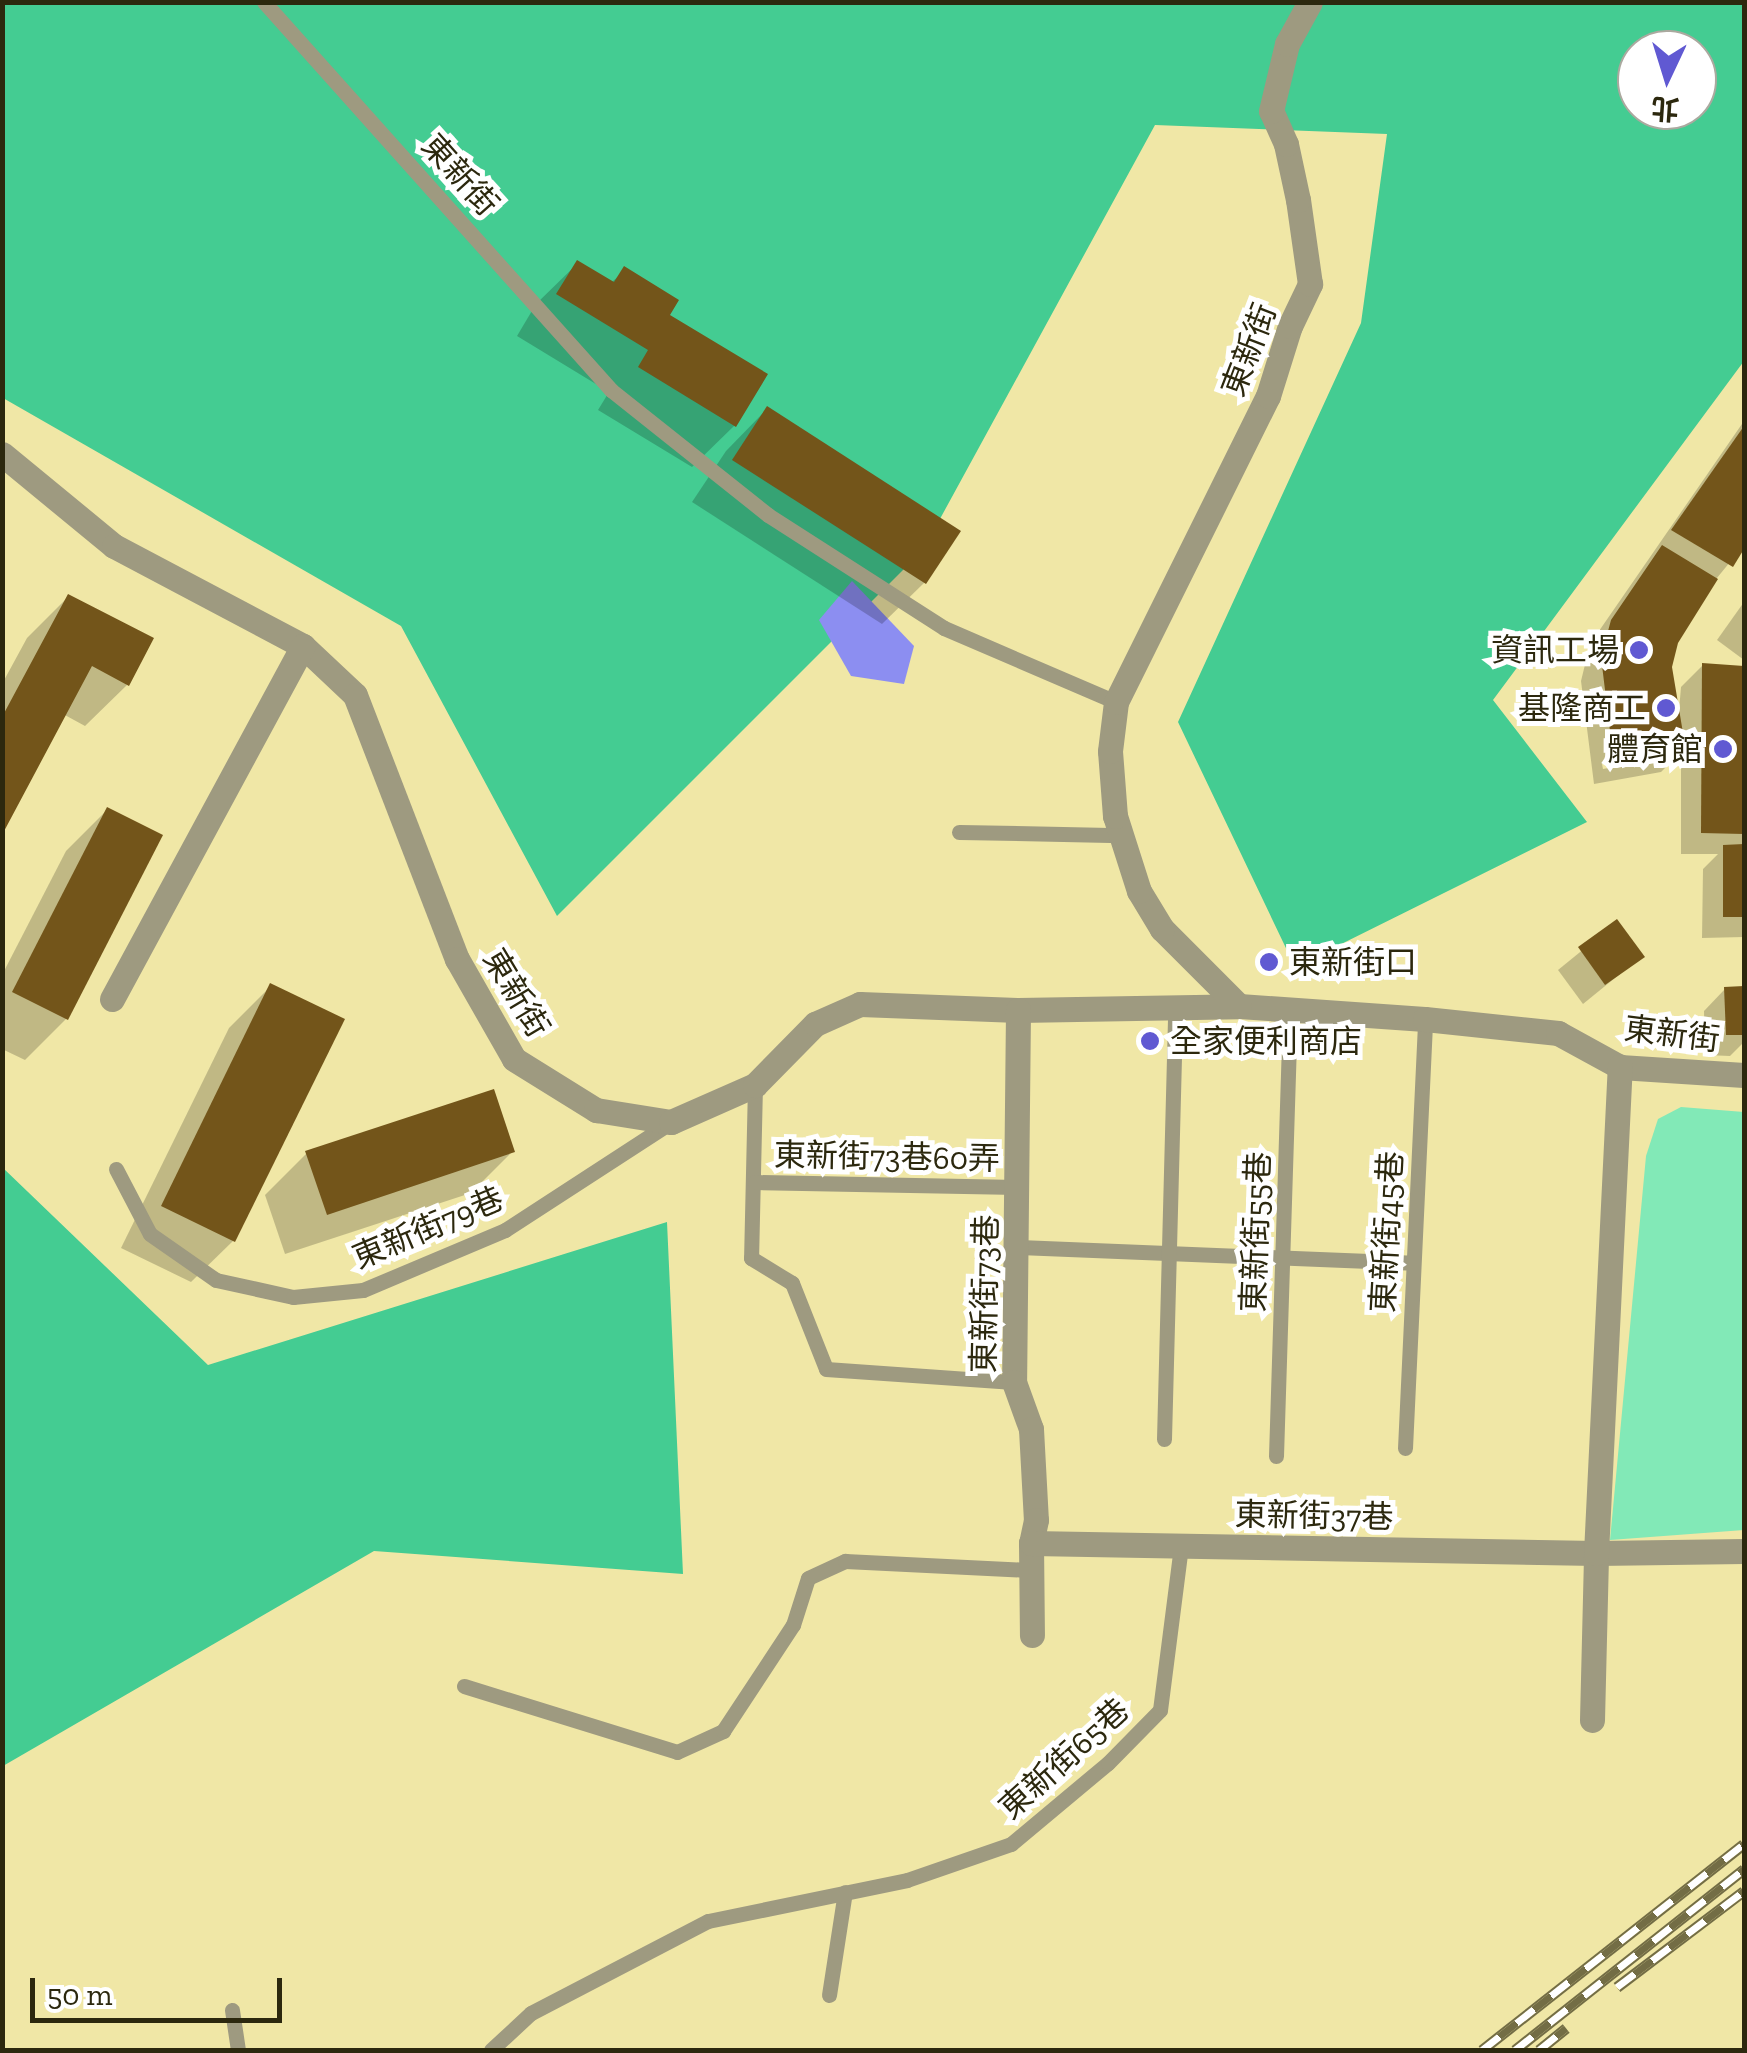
<!DOCTYPE html>
<meta charset="utf-8">
<style>
body{margin:0}
#map{position:relative;width:1747px;height:2053px;overflow:hidden;background:#f0e7a6;font-family:"Zilla Slab","Noto Sans TC",serif}
div>[style]{position:absolute}
.green>*{inset:0;background:#82e9b7}
.forest>*{inset:0;background:#44cc92}
.water>*{inset:0;background:#8c8ef1}
.shadow>*{inset:0;background:#0003}
.building>*{inset:0;background:#73551a}
.service>*{height:15px;margin:-7.5px;padding:0 7.5px;transform-origin:7.5px;border-radius:7.5px;background:#9e9a80}
.minor>*{height:25px;margin:-12.5px;padding:0 12.5px;transform-origin:12.5px;border-radius:12.5px;background:#9e9a80}
.rail>*{height:11px;margin-top:-5.5px;transform-origin:0;background:repeating-linear-gradient(90deg,#fff 0 22px,#736d45 0 44px);box-sizing:border-box;border-block:2px solid #736d45}
.dots>*{width:28px;height:28px;translate:-50% -50%;box-sizing:border-box;border:5px solid #fff;border-radius:50%}
span{translate:-50% -50%;white-space:nowrap;text-align:center;line-height:1.15;-webkit-text-stroke:10px #fff;paint-order:stroke}
.street-label{font-size:32px;color:#2c280e}
.poi-label{font-size:32px;color:#2c280e}
.right{translate:-100% -50%;text-align:right}
.left{translate:0 -50%;text-align:left}
.frame{position:absolute;inset:0;border:5px solid #2c280e;pointer-events:none}
.north{position:absolute;left:1617px;top:30px;width:100px;height:100px;box-sizing:border-box;background:#fff;border:2px solid #aba99f;border-radius:50%;rotate:184deg;font-size:28px;font-weight:700;line-height:40px;text-align:center;color:#2c280e}
.north::after{content:'';display:block;margin:auto;width:35px;height:45px;background:#6059d2;clip-path:polygon(50% 0,100% 100%,50% 72%,0 100%)}
.scale{position:absolute;left:30px;top:1978px;width:252px;height:45px;box-sizing:border-box;border:5px solid #2c280e;border-top:0;padding-left:12px;font-size:30px;line-height:35px;white-space:nowrap;color:#2c280e;-webkit-text-stroke:8px #fff;paint-order:stroke}
</style>
<div id="map">
<div class="green">
<i style="clip-path:polygon(1681px 1107px,1744px 1112px,1744px 1530px,1610px 1540px,1646px 1156px,1658px 1119px)"></i>
</div>
<div class="forest">
<i style="clip-path:polygon(evenodd,3px 3px,1744px 3px,1744px 361px,1493px 700px,1587px 822px,1295px 967px,1178px 722px,1361px 323px,1387px 134px,1155px 125px,923px 550px,557px 916px,401px 626px,3px 398px,3px 3px,1637px 50px,1697px 50px,1697px 110px,1637px 110px,1637px 50px)"></i>
<i style="clip-path:polygon(2px 1167px,208px 1365px,667px 1222px,683px 1574px,374px 1551px,3px 1766px)"></i>
</div>
<div class="water">
<i style="clip-path:polygon(852px 581px,914px 646px,904px 684px,851px 676px,819px 620px)"></i>
</div>
<div class="shadow">
<i style="clip-path:polygon(578px 263px,611px 283px,625px 270px,667px 316px,764px 375px,734px 426px,692px 467px,598px 410px,609px 392px,517px 336px,536px 304px)"></i>
<i style="clip-path:polygon(767px 409px,957px 532px,924px 583px,882px 624px,692px 502px,726px 451px)"></i>
<i style="clip-path:polygon(evenodd,1744px 421px,1744px 545px,1712px 584px,1676px 642px,1669px 667px,1678px 722px,1681px 687px,1703px 665px,1744px 668px,1744px 937px,1702px 938px,1703px 869px,1718px 854px,1681px 854px,1681px 752px,1661px 772px,1594px 784px,1581px 681px,1590px 644px,1744px 421px,1662px 753px,1662px 758px,1603px 769px,1602px 764px,1662px 753px)"></i>
<i style="clip-path:polygon(68px 597px,127px 685px,85px 726px,63px 714px,2px 830px,2px 684px,27px 638px)"></i>
<i style="clip-path:polygon(1744px 602px,1744px 660px,1717px 640px)"></i>
<i style="clip-path:polygon(107px 810px,66px 1019px,25px 1060px,2px 1049px,2px 975px,66px 851px)"></i>
<i style="clip-path:polygon(1617px 922px,1642px 956px,1583px 1004px,1558px 970px)"></i>
<i style="clip-path:polygon(271px 986px,233px 1241px,191px 1282px,121px 1248px,229px 1028px)"></i>
<i style="clip-path:polygon(1725px 989px,1744px 989px,1744px 1042px,1730px 1056px,1705px 1055px,1704px 1011px)"></i>
<i style="clip-path:polygon(512px 1152px,471px 1193px,285px 1254px,265px 1195px,307px 1153px)"></i>
</div>
<div class="building">
<i style="clip-path:polygon(577px 260px,614px 282px,624px 266px,679px 300px,670px 315px,768px 374px,736px 427px,638px 367px,648px 350px,556px 294px)"></i>
<i style="clip-path:polygon(767px 406px,961px 531px,926px 584px,732px 460px)"></i>
<i style="clip-path:polygon(1744px 426px,1744px 549px,1733px 567px,1671px 530px)"></i>
<i style="clip-path:polygon(1662px 545px,1718px 579px,1678px 643px,1672px 667px,1686px 751px,1614px 764px,1601px 657px,1611px 620px)"></i>
<i style="clip-path:polygon(68px 594px,154px 638px,129px 686px,92px 666px,2px 835px,2px 717px)"></i>
<i style="clip-path:polygon(1702px 663px,1744px 666px,1744px 834px,1701px 833px)"></i>
<i style="clip-path:polygon(107px 807px,163px 835px,68px 1020px,12px 992px)"></i>
<i style="clip-path:polygon(1744px 844px,1744px 917px,1723px 917px,1723px 845px)"></i>
<i style="clip-path:polygon(1617px 919px,1645px 957px,1605px 985px,1578px 947px)"></i>
<i style="clip-path:polygon(270px 983px,345px 1019px,235px 1242px,161px 1206px)"></i>
<i style="clip-path:polygon(1744px 986px,1744px 1035px,1726px 1035px,1724px 987px)"></i>
<i style="clip-path:polygon(494px 1089px,515px 1152px,327px 1215px,305px 1151px)"></i>
</div>
<div class="service">
<i style="left:264px;top:2px;width:521px;rotate:48.19deg"></i>
<i style="left:611px;top:390px;width:201px;rotate:38.5deg"></i>
<i style="left:768px;top:515px;width:209px;rotate:32.7deg"></i>
<i style="left:944px;top:628px;width:187px;rotate:23.3deg"></i>
<i style="left:959px;top:832px;width:163px;rotate:1.1deg"></i>
<i style="left:755px;top:1085px;width:173px;rotate:91.3deg"></i>
<i style="left:751px;top:1258px;width:48px;rotate:31.4deg"></i>
<i style="left:792px;top:1283px;width:92px;rotate:68.4deg"></i>
<i style="left:826px;top:1369px;width:188px;rotate:4deg"></i>
<i style="left:116px;top:1169px;width:73px;rotate:62.4deg"></i>
<i style="left:150px;top:1234px;width:80px;rotate:34.9deg"></i>
<i style="left:216px;top:1280px;width:79px;rotate:12.4deg"></i>
<i style="left:293px;top:1297px;width:70px;rotate:-5.7deg"></i>
<i style="left:363px;top:1290px;width:154px;rotate:-22.9deg"></i>
<i style="left:505px;top:1230px;width:198px;rotate:-33deg"></i>
<i style="left:755px;top:1182px;width:263px;rotate:1.1deg"></i>
<i style="left:1019px;top:1247px;width:394px;rotate:2.3deg"></i>
<i style="left:1164px;top:1439px;width:432px;rotate:-88.5deg"></i>
<i style="left:1405px;top:1448px;width:429px;rotate:-87.3deg"></i>
<i style="left:1276px;top:1456px;width:447px;rotate:-88.2deg"></i>
<i style="left:464px;top:1686px;width:223px;rotate:17.2deg"></i>
<i style="left:677px;top:1752px;width:51px;rotate:-24.5deg"></i>
<i style="left:723px;top:1731px;width:127px;rotate:-56.6deg"></i>
<i style="left:793px;top:1625px;width:49px;rotate:-72.3deg"></i>
<i style="left:808px;top:1578px;width:41px;rotate:-24.7deg"></i>
<i style="left:845px;top:1561px;width:187px;rotate:2.8deg"></i>
<i style="left:829px;top:1995px;width:104px;rotate:-81.2deg"></i>
<i style="left:232px;top:2010px;width:40px;rotate:81.5deg"></i>
<i style="left:491px;top:2050px;width:54px;rotate:-42.8deg"></i>
<i style="left:531px;top:2013px;width:199px;rotate:-27.5deg"></i>
<i style="left:708px;top:1921px;width:203px;rotate:-11.6deg"></i>
<i style="left:907px;top:1880px;width:110px;rotate:-19.1deg"></i>
<i style="left:1011px;top:1844px;width:126px;rotate:-39.9deg"></i>
<i style="left:1108px;top:1763px;width:74px;rotate:-45.5deg"></i>
<i style="left:1160px;top:1710px;width:165px;rotate:-82.7deg"></i>
</div>
<div class="minor">
<i style="left:2px;top:454px;width:145px;rotate:39.4deg"></i>
<i style="left:114px;top:546px;width:214px;rotate:27.9deg"></i>
<i style="left:303px;top:646px;width:71px;rotate:43.3deg"></i>
<i style="left:355px;top:695px;width:283px;rotate:68.9deg"></i>
<i style="left:457px;top:959px;width:115px;rotate:60.3deg"></i>
<i style="left:514px;top:1059px;width:97px;rotate:31.9deg"></i>
<i style="left:596px;top:1110px;width:76px;rotate:9.1deg"></i>
<i style="left:671px;top:1122px;width:92px;rotate:-23.8deg"></i>
<i style="left:755px;top:1085px;width:86px;rotate:-45.5deg"></i>
<i style="left:815px;top:1024px;width:49px;rotate:-24deg"></i>
<i style="left:860px;top:1004px;width:158px;rotate:2.2deg"></i>
<i style="left:1018px;top:1010px;width:221px;rotate:-1deg"></i>
<i style="left:1239px;top:1006px;width:186px;rotate:4deg"></i>
<i style="left:1425px;top:1019px;width:134px;rotate:6deg"></i>
<i style="left:1558px;top:1033px;width:71px;rotate:28.7deg"></i>
<i style="left:1620px;top:1067px;width:124px;rotate:3.7deg"></i>
<i style="left:112px;top:999px;width:401px;rotate:-61.6deg"></i>
<i style="left:1239px;top:1006px;width:109px;rotate:-135deg"></i>
<i style="left:1162px;top:929px;width:44px;rotate:-121.2deg"></i>
<i style="left:1139px;top:891px;width:79px;rotate:-107.7deg"></i>
<i style="left:1115px;top:816px;width:65px;rotate:-94.4deg"></i>
<i style="left:1110px;top:751px;width:49px;rotate:-83deg"></i>
<i style="left:1116px;top:702px;width:342px;rotate:-63.6deg"></i>
<i style="left:1268px;top:396px;width:73px;rotate:-72.6deg"></i>
<i style="left:1290px;top:326px;width:47px;rotate:-64.5deg"></i>
<i style="left:1310px;top:284px;width:85px;rotate:-98.1deg"></i>
<i style="left:1298px;top:200px;width:57px;rotate:-102.1deg"></i>
<i style="left:1286px;top:144px;width:36px;rotate:-114deg"></i>
<i style="left:1271px;top:111px;width:69px;rotate:-76.6deg"></i>
<i style="left:1287px;top:44px;width:48px;rotate:-61.3deg"></i>
<i style="left:1018px;top:1010px;width:372px;rotate:90.6deg"></i>
<i style="left:1014px;top:1382px;width:50px;rotate:70.1deg"></i>
<i style="left:1031px;top:1429px;width:91px;rotate:86.9deg"></i>
<i style="left:1036px;top:1520px;width:24px;rotate:102deg"></i>
<i style="left:1031px;top:1543px;width:92px;rotate:89.4deg"></i>
<i style="left:1031px;top:1543px;width:565px;rotate:1.01deg"></i>
<i style="left:1596px;top:1553px;width:148px;rotate:-0.8deg"></i>
<i style="left:1592px;top:1720px;width:167px;rotate:-88.6deg"></i>
<i style="left:1596px;top:1553px;width:487px;rotate:-87.2deg"></i>
</div>
<div class="rail">
<i style="left:1617px;top:1987px;width:159px;rotate:-37.1deg"></i>
<i style="left:1482px;top:2050px;width:333px;rotate:-38.2deg"></i>
<i style="left:1515px;top:2050px;width:292px;rotate:-38.3deg"></i>
<i style="left:1539px;top:2050px;width:35px;rotate:-39deg"></i>
</div>
<div class="dots">
<i style="left:1639px;top:650px;background:#6059d2"></i>
<i style="left:1666px;top:708px;background:#6059d2"></i>
<i style="left:1723px;top:749px;background:#6059d2"></i>
<i style="left:1269px;top:962px;background:#6059d2"></i>
<i style="left:1150px;top:1041px;background:#6059d2"></i>
</div>
<div class="street-label">
<span style="left:460px;top:175px;rotate:48deg">東新街</span>
<span style="left:1249px;top:350px;rotate:-69deg">東新街</span>
<span style="left:516px;top:993px;rotate:59deg">東新街</span>
<span style="left:1672px;top:1034px;rotate:7deg">東新街</span>
<span style="left:887px;top:1157px;rotate:1deg">東新街73巷60弄</span>
<span style="left:428px;top:1228px;rotate:-23deg">東新街79巷</span>
<span style="left:1256px;top:1232px;rotate:-88deg">東新街55巷</span>
<span style="left:1387px;top:1232px;rotate:-87deg">東新街45巷</span>
<span style="left:985px;top:1294px;rotate:-89deg">東新街73巷</span>
<span style="left:1314px;top:1516px;rotate:1deg">東新街37巷</span>
<span style="left:1064px;top:1759px;rotate:-42deg">東新街65巷</span>
</div>
<div class="poi-label">
<span class="right" style="left:1619px;top:650px">資訊工場</span>
<span class="right" style="left:1646px;top:708px">基隆商工</span>
<span class="right" style="left:1703px;top:749px">體育館</span>
<span class="left" style="left:1289px;top:962px">東新街口</span>
<span class="left" style="left:1170px;top:1041px">全家便利商店</span>
</div>
<div class="frame"></div>
<div class="north">北</div>
<div class="scale">50 m</div>
</div>
